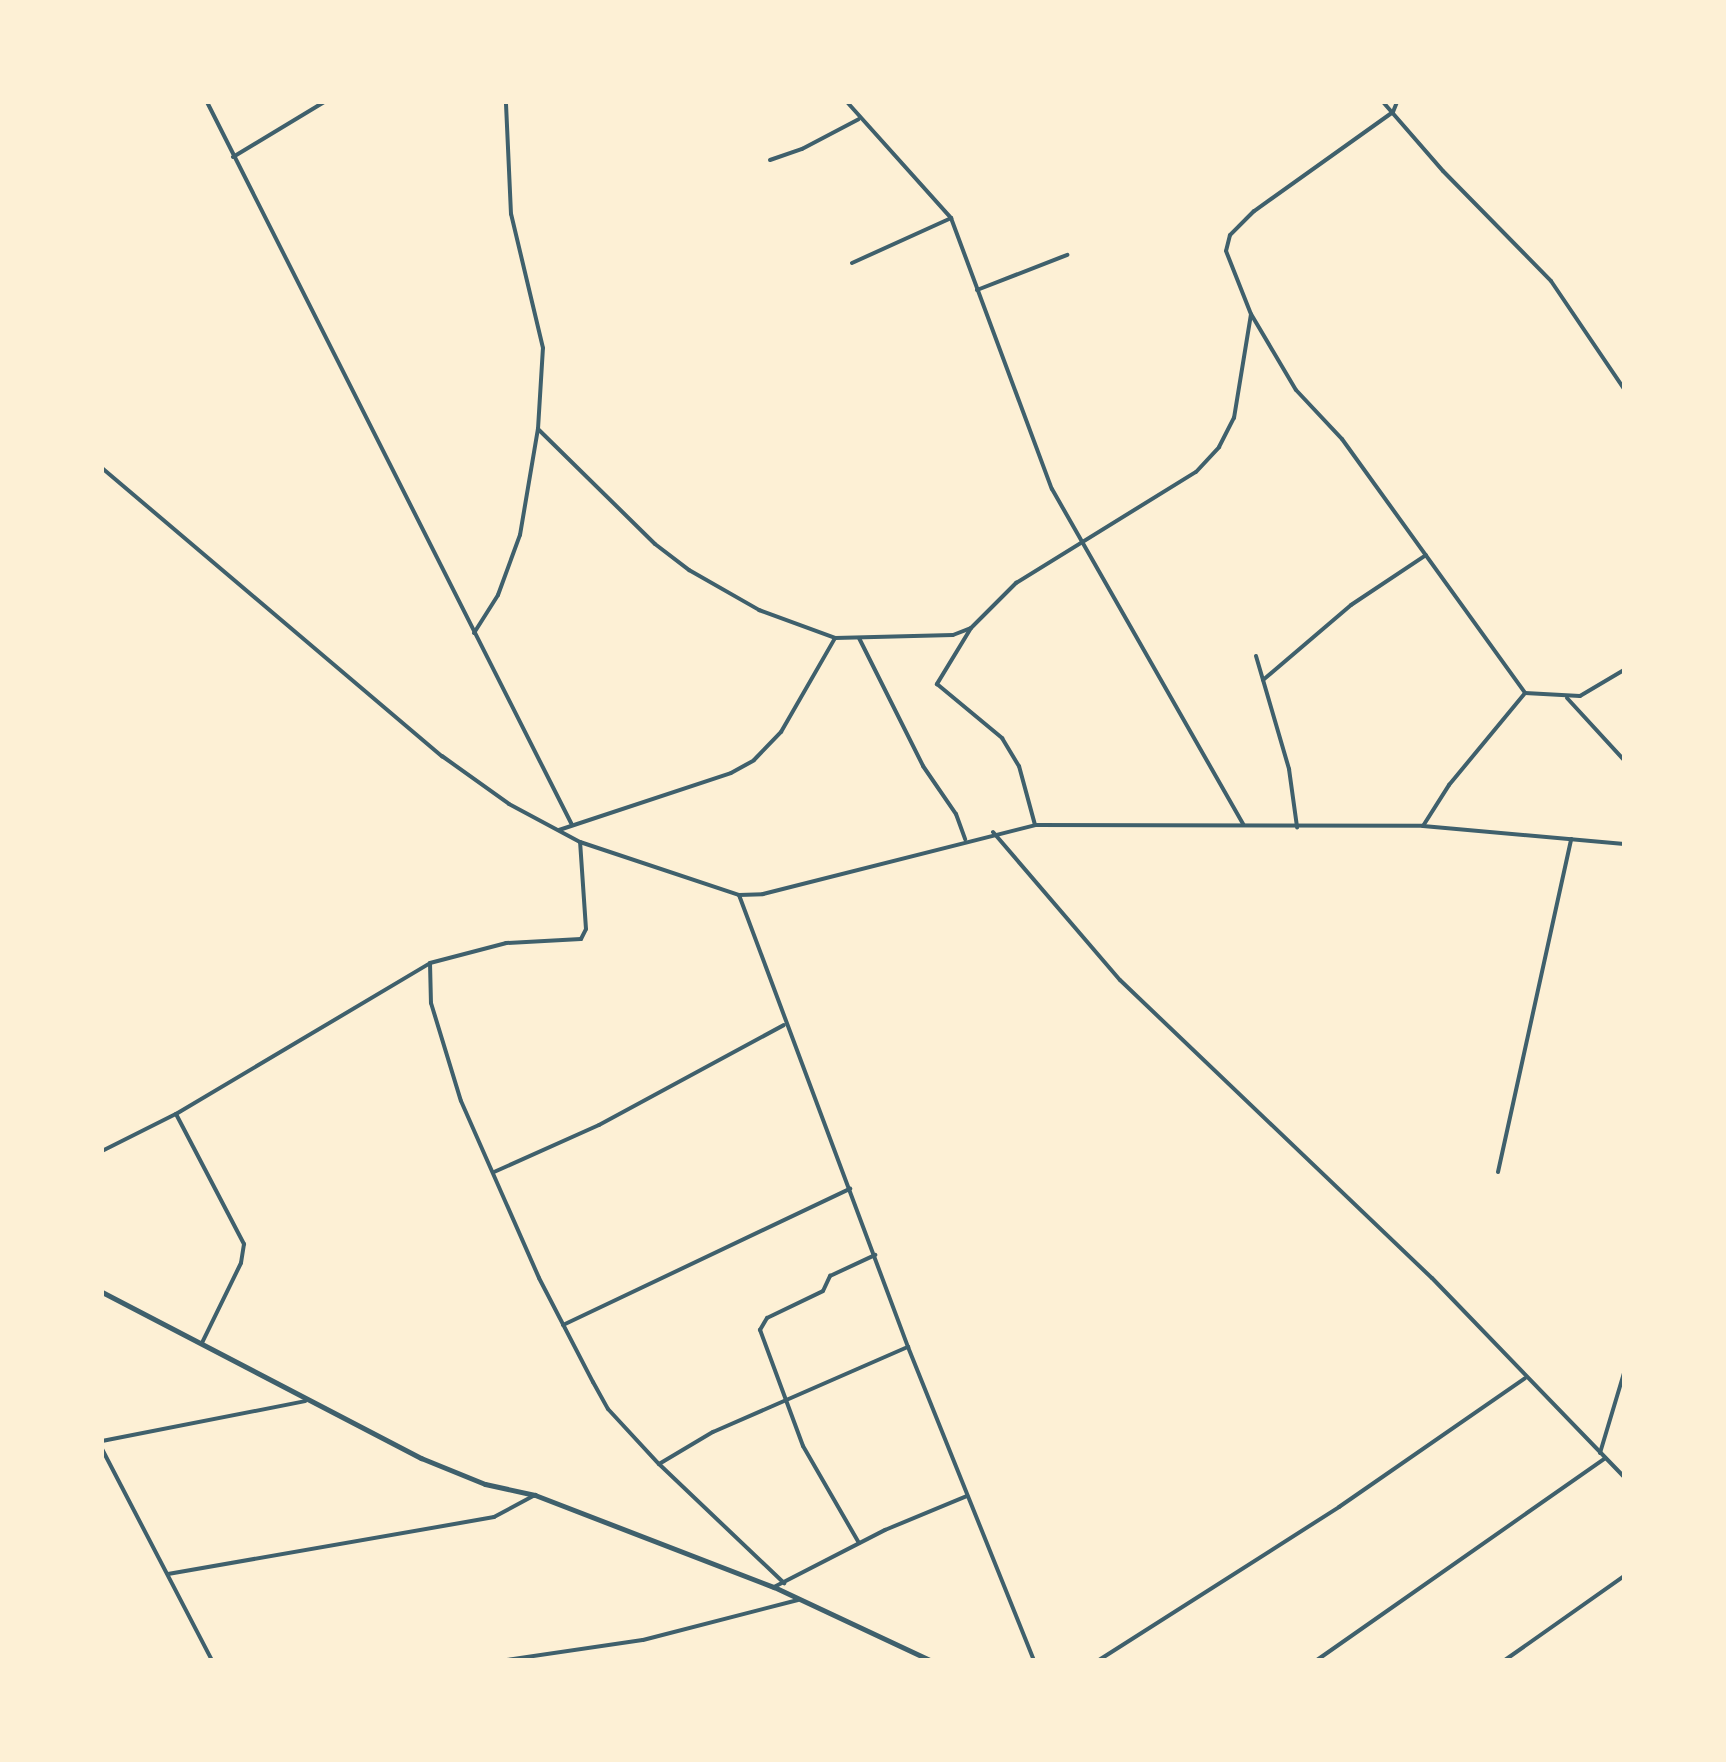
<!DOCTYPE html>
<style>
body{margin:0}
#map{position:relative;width:1726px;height:1762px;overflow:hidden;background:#fdf0d5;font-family:Figtree,sans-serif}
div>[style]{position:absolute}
.minor>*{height:4px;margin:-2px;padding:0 2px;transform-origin:2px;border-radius:2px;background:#3f606c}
.tertiary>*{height:5px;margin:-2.5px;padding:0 2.5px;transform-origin:2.5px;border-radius:2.5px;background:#3f606c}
span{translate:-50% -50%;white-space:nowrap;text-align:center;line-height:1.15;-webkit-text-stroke:8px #fdf0d5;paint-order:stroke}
.frame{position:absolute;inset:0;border:104px solid #fdf0d5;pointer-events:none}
</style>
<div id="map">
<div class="minor">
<i style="left:207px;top:102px;width:808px;rotate:63.21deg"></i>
<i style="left:847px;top:102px;width:156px;rotate:48.1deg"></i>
<i style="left:951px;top:218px;width:289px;rotate:69.6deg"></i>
<i style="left:1052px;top:489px;width:386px;rotate:60.3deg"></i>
<i style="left:1383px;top:102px;width:91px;rotate:49deg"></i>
<i style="left:1443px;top:171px;width:154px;rotate:45.5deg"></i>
<i style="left:1551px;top:281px;width:130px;rotate:55.9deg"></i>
<i style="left:1397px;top:102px;width:11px;rotate:112deg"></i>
<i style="left:1393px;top:112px;width:171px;rotate:144.5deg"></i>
<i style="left:1254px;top:211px;width:34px;rotate:135deg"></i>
<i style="left:1230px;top:235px;width:16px;rotate:104deg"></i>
<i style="left:1226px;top:251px;width:68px;rotate:68.4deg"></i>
<i style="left:1251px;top:314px;width:88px;rotate:59.4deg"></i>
<i style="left:1296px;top:390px;width:67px;rotate:46.8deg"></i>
<i style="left:1342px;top:439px;width:313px;rotate:54.2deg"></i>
<i style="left:1525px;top:693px;width:55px;rotate:3.1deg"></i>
<i style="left:1580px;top:696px;width:51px;rotate:-30.6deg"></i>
<i style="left:233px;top:157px;width:106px;rotate:-31.1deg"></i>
<i style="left:770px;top:160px;width:34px;rotate:-19deg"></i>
<i style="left:802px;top:149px;width:64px;rotate:-27.8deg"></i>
<i style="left:852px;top:263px;width:109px;rotate:-24.4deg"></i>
<i style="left:977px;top:290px;width:97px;rotate:-21.3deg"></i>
<i style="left:538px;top:429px;width:164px;rotate:44.5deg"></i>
<i style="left:655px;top:544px;width:43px;rotate:37.4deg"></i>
<i style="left:689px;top:570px;width:81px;rotate:29.7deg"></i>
<i style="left:759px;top:610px;width:81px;rotate:20.2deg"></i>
<i style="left:835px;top:638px;width:118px;rotate:-1.5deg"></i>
<i style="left:953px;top:635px;width:19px;rotate:-21deg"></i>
<i style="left:971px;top:628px;width:64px;rotate:-45deg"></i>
<i style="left:1016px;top:583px;width:211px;rotate:-31.7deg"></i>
<i style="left:1196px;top:472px;width:34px;rotate:-47deg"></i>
<i style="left:1219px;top:447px;width:33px;rotate:-63deg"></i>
<i style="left:1234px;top:418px;width:105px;rotate:-80.7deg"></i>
<i style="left:102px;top:468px;width:446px;rotate:40.3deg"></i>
<i style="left:442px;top:756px;width:82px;rotate:35.6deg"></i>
<i style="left:509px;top:804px;width:81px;rotate:28.2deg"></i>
<i style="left:580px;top:842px;width:168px;rotate:18.4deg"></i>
<i style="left:739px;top:895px;width:24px;rotate:-2deg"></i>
<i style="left:763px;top:894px;width:281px;rotate:-14.2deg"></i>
<i style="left:1035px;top:825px;width:388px;rotate:0.1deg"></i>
<i style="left:1423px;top:826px;width:202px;rotate:5.1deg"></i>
<i style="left:971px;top:628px;width:66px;rotate:121.3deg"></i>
<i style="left:937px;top:684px;width:85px;rotate:39.7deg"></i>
<i style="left:1002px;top:738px;width:33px;rotate:59deg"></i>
<i style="left:1019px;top:766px;width:61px;rotate:74.8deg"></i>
<i style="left:474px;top:633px;width:45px;rotate:-57.7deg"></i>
<i style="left:498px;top:595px;width:64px;rotate:-69.9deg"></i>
<i style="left:520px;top:535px;width:108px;rotate:-80.4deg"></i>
<i style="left:538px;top:429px;width:81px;rotate:-86.5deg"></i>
<i style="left:543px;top:348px;width:138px;rotate:-103.4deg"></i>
<i style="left:511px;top:214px;width:112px;rotate:-92.6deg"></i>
<i style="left:859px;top:638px;width:143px;rotate:63.4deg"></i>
<i style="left:923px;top:766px;width:58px;rotate:55.5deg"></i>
<i style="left:956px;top:814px;width:27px;rotate:70deg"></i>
<i style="left:1256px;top:656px;width:118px;rotate:73.7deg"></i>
<i style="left:1289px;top:769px;width:59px;rotate:82.1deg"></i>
<i style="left:1263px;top:680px;width:116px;rotate:-40.4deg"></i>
<i style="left:1351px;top:605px;width:90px;rotate:-33.7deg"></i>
<i style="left:1567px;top:698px;width:84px;rotate:47.4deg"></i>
<i style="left:1423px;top:826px;width:49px;rotate:-57.6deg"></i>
<i style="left:1449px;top:785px;width:119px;rotate:-50.4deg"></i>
<i style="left:559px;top:830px;width:181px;rotate:-18.3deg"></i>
<i style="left:731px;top:773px;width:26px;rotate:-29deg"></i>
<i style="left:754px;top:760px;width:39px;rotate:-46deg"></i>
<i style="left:781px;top:732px;width:108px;rotate:-60.1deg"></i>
<i style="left:993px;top:832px;width:195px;rotate:49.4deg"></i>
<i style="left:1120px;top:980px;width:431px;rotate:43.7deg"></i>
<i style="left:1432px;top:1278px;width:277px;rotate:46deg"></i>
<i style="left:739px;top:895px;width:483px;rotate:69.5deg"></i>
<i style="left:908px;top:1347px;width:337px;rotate:68.1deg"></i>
<i style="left:430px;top:963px;width:40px;rotate:88.6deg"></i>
<i style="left:431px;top:1003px;width:102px;rotate:73deg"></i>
<i style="left:461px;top:1101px;width:193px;rotate:66.2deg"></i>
<i style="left:539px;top:1278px;width:117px;rotate:62.6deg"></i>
<i style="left:593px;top:1382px;width:31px;rotate:61deg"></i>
<i style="left:608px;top:1409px;width:75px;rotate:47.2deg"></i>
<i style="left:659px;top:1464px;width:173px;rotate:43.6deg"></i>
<i style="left:176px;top:1114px;width:147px;rotate:62.4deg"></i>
<i style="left:244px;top:1244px;width:19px;rotate:99deg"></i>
<i style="left:241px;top:1263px;width:89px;rotate:116deg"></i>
<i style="left:102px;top:1151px;width:83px;rotate:-26.6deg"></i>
<i style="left:176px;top:1114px;width:295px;rotate:-30.7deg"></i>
<i style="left:430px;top:963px;width:79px;rotate:-14.7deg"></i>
<i style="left:506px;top:943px;width:75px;rotate:-3.1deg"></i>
<i style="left:581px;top:939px;width:11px;rotate:-63deg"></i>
<i style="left:586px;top:929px;width:87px;rotate:-93.9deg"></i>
<i style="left:494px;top:1172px;width:115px;rotate:-24.1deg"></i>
<i style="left:599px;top:1125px;width:210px;rotate:-28.4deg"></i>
<i style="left:1498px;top:1172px;width:341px;rotate:-77.6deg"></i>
<i style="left:563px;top:1325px;width:318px;rotate:-25.4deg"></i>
<i style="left:102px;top:1441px;width:207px;rotate:-11.1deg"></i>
<i style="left:102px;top:1449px;width:238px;rotate:62.5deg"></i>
<i style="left:1600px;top:1453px;width:84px;rotate:-73.3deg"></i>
<i style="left:659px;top:1464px;width:63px;rotate:-30.7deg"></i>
<i style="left:713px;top:1432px;width:213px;rotate:-23.6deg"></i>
<i style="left:859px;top:1543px;width:112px;rotate:-120deg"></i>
<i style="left:803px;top:1446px;width:124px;rotate:-110.3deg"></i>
<i style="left:760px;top:1330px;width:14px;rotate:-60deg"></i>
<i style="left:767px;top:1318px;width:62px;rotate:-25.7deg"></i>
<i style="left:823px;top:1291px;width:17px;rotate:-65deg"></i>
<i style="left:830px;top:1276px;width:50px;rotate:-25deg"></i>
<i style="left:168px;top:1574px;width:331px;rotate:-9.9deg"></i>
<i style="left:494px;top:1517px;width:47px;rotate:-28.2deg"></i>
<i style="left:774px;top:1587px;width:125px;rotate:-27.2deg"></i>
<i style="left:885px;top:1530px;width:89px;rotate:-22.5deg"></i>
<i style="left:507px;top:1660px;width:137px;rotate:-8.4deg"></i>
<i style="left:643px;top:1640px;width:160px;rotate:-14.5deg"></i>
<i style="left:1099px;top:1660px;width:285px;rotate:-32.5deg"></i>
<i style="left:1339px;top:1507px;width:226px;rotate:-34.7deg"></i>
<i style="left:1317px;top:1660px;width:352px;rotate:-35deg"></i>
<i style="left:1505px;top:1660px;width:146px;rotate:-35.2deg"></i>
</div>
<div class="tertiary">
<i style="left:102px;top:1292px;width:360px;rotate:27.5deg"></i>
<i style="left:421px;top:1458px;width:69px;rotate:22.1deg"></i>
<i style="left:485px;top:1484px;width:51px;rotate:12.4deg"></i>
<i style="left:535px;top:1495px;width:256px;rotate:21.1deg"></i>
<i style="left:774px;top:1587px;width:172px;rotate:25.1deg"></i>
</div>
<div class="frame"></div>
</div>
